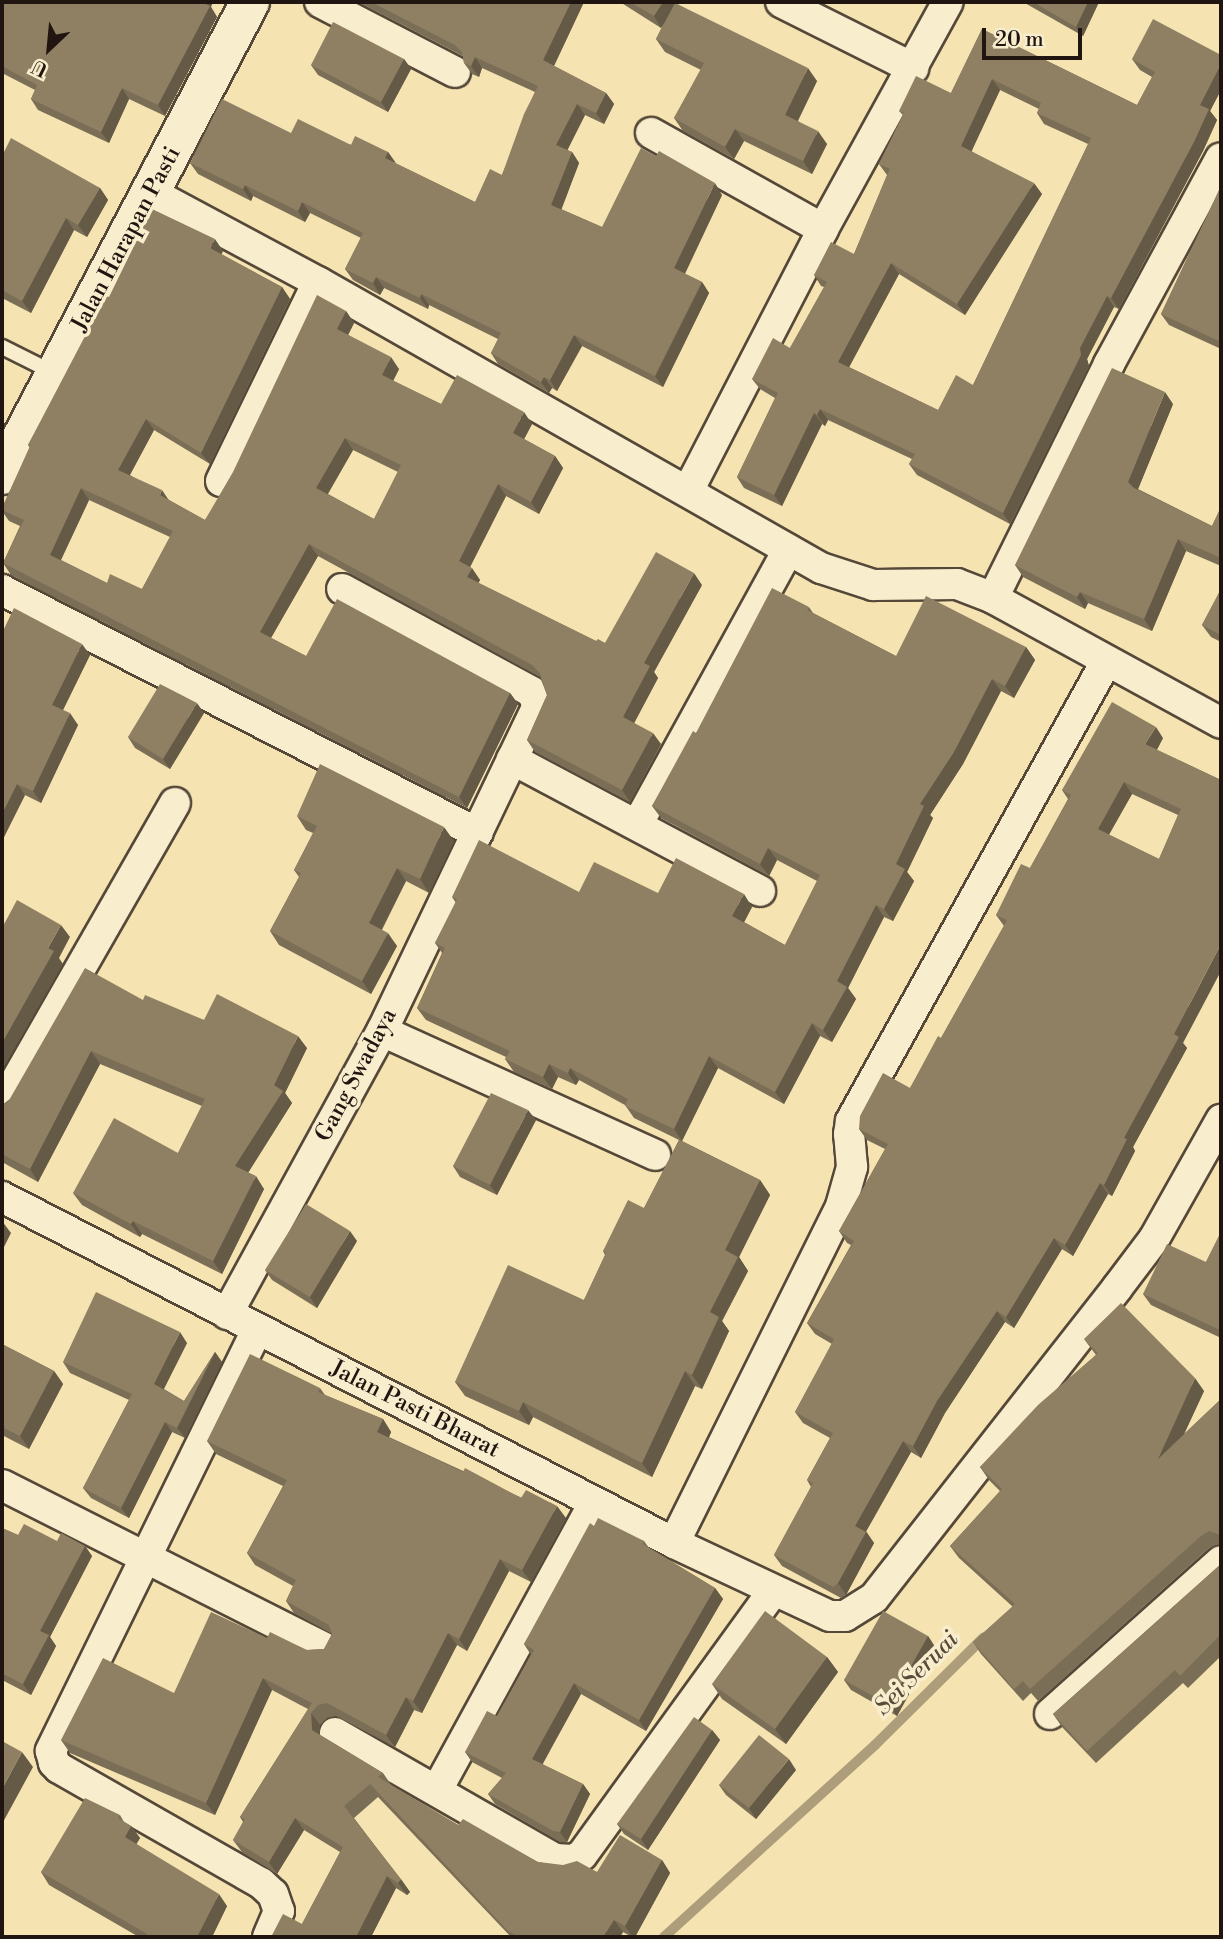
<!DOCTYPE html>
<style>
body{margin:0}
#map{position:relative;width:1223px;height:1939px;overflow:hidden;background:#f5e3b1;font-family:"Libre Bodoni",serif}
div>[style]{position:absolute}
.stream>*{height:10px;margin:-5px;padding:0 5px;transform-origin:5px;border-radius:5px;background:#ad9d7b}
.roads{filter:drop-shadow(2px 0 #554839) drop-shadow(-2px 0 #554839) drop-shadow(0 2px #554839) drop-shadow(0 -2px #554839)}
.lane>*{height:14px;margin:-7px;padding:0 7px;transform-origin:7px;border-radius:7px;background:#f8edcc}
.street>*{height:30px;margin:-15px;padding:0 15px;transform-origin:15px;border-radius:15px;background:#f8edcc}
.secondary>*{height:38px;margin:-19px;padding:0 19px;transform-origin:19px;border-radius:19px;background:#f8edcc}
.wall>*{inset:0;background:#7b6e56}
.shaded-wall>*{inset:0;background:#645a46}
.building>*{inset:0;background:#8f8064}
span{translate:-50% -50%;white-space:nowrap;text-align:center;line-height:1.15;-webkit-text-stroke:7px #f8edcc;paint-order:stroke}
.street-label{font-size:23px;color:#201511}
.water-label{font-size:24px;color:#584b3b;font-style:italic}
.frame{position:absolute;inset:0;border:4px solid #201511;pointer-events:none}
.north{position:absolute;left:14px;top:14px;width:70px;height:70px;-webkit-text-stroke:5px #f8edcc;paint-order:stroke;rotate:206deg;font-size:19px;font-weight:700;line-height:28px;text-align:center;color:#201511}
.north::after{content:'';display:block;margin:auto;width:24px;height:32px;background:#201511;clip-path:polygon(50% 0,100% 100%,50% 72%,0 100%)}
.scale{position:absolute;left:982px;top:28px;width:100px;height:32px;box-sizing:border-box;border:4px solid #201511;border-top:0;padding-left:9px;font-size:21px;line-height:24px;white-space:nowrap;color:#201511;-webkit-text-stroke:5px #f8edcc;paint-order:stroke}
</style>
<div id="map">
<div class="stream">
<i style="left:664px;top:1937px;width:285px;rotate:-42.3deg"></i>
<i style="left:875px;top:1745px;width:153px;rotate:-44.7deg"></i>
</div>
<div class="roads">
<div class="lane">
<i style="left:2px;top:347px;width:58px;rotate:26.6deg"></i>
</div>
<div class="street">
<i style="left:320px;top:2px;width:152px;rotate:27.4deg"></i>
<i style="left:781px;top:2px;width:148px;rotate:26.6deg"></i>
<i style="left:651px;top:133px;width:197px;rotate:29.2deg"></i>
<i style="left:150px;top:192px;width:191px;rotate:28.2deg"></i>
<i style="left:318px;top:282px;width:579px;rotate:29.62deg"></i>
<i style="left:821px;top:568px;width:55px;rotate:18.1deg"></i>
<i style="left:873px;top:585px;width:84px;rotate:-0.7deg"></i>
<i style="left:957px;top:584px;width:39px;rotate:21deg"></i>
<i style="left:993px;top:598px;width:260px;rotate:28.7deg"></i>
<i style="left:221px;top:481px;width:221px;rotate:-64deg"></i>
<i style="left:688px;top:491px;width:295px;rotate:-62.7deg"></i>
<i style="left:823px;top:229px;width:259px;rotate:-61.2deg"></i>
<i style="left:2px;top:590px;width:534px;rotate:27.09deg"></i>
<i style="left:993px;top:598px;width:261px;rotate:-63.6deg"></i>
<i style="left:1109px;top:364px;width:234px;rotate:-61.5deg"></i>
<i style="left:512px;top:759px;width:281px;rotate:28deg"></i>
<i style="left:637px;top:825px;width:314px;rotate:-61.2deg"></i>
<i style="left:382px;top:1031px;width:300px;rotate:24.4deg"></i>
<i style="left:2px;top:1105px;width:348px;rotate:-60.2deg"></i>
<i style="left:2px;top:1197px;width:756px;rotate:27.24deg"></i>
<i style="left:674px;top:1543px;width:172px;rotate:25.1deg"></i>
<i style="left:830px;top:1616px;width:15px"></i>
<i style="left:845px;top:1616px;width:34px;rotate:-32deg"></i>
<i style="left:874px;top:1598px;width:394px;rotate:-51.9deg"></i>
<i style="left:1117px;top:1288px;width:61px;rotate:-52.9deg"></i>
<i style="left:1154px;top:1239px;width:137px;rotate:-60.6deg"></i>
<i style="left:227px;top:1314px;width:323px;rotate:-61.3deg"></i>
<i style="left:382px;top:1031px;width:361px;rotate:-64.4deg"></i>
<i style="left:538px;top:706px;width:15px;rotate:-113deg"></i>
<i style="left:532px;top:692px;width:216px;rotate:-151.5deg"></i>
<i style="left:257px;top:1330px;width:469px;rotate:116.1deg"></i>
<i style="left:51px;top:1751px;width:12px;rotate:76deg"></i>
<i style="left:54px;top:1763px;width:7px;rotate:45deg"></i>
<i style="left:59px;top:1768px;width:232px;rotate:29.7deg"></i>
<i style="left:261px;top:1883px;width:16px;rotate:43deg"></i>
<i style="left:273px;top:1894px;width:18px;rotate:71deg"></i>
<i style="left:279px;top:1911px;width:28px;rotate:113deg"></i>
<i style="left:2px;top:1485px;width:360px;rotate:26.8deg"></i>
<i style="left:674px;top:1543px;width:376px;rotate:-63.6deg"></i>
<i style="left:841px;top:1206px;width:41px;rotate:-74.2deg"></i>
<i style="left:852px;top:1167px;width:33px;rotate:-95deg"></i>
<i style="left:849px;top:1134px;width:13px;rotate:-81deg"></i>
<i style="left:851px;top:1121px;width:525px;rotate:-60.95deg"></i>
<i style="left:1050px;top:1714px;width:229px;rotate:-41.8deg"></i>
<i style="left:335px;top:1733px;width:254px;rotate:29.8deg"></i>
<i style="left:555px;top:1859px;width:18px;rotate:3deg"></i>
<i style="left:573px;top:1860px;width:10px;rotate:-29deg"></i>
<i style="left:582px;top:1855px;width:326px;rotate:-54.1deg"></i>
<i style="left:437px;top:1790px;width:327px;rotate:-61.3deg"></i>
</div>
<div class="secondary">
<i style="left:2px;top:475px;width:534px;rotate:-62.33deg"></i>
</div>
</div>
<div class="wall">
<i style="clip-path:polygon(2px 2px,211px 7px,217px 17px,165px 116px,129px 99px,109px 143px,38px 110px,31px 99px,35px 90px,2px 73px)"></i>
<i style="clip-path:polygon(358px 2px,584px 2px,554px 66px,606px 93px,614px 104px,604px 124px,585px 115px,567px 150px,572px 152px,579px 163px,561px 209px,602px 227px,722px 195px,685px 274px,702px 282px,709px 293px,663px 387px,582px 346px,557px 391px,552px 388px,549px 393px,498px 364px,491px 353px,498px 339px,429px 305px,428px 309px,384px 288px,380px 295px,353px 280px,345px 269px,361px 238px,310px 213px,305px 222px,253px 196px,251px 201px,198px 174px,190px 163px,291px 133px,388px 152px,395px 163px,475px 202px,502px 175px,535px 92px,482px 68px,479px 77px,472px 74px,464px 63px,463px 56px)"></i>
<i style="clip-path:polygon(620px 2px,678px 2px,677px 4px,817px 81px,798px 121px,827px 144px,812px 174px,744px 141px,734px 159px,683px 131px,674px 118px,701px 70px,665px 52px,656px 39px,665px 21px,661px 28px)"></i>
<i style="clip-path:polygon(1023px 2px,1099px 2px,1083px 36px)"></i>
<i style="clip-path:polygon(evenodd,982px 29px,1137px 105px,1152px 77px,1140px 70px,1132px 59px,1221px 55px,1221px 90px,1210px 111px,1217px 120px,1203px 151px,1119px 309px,1114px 307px,1087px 359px,1089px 366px,1010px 524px,917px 475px,909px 464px,912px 459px,828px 420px,825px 426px,822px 424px,782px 506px,744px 488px,737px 477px,775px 398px,760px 389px,752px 379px,790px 348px,824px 287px,821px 286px,814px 275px,854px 254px,887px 175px,879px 164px,903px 115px,899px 111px,951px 93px,982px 29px,1000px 90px,1039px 109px,1037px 113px,1044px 124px,1088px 144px,973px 385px,938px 410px,849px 367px,899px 274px,965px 315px,1042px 194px,971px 151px,1000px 90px)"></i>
<i style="clip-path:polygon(404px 59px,411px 69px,388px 112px,318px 75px,311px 65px)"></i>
<i style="clip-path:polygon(2px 156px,100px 188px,108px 200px,87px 237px,74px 230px,31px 313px,2px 298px)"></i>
<i style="clip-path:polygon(1221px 186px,1221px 349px,1169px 325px,1161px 314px)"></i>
<i style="clip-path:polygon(evenodd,223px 251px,221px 254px,282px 287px,290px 299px,210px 464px,154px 430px,130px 475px,169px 500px,205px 520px,346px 311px,354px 323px,348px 335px,399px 369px,393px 381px,441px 404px,532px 424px,524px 439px,555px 456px,563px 468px,539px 514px,506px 496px,470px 567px,480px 580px,478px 583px,596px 641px,605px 643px,702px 585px,654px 672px,658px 678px,634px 723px,661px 744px,630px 802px,535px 752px,527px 740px,547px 695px,540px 677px,318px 556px,271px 638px,306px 656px,510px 693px,518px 704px,467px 808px,11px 575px,3px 563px,20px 526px,9px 521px,2px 511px,2px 508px,30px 448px,28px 445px,109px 297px,223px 251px,353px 450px,398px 472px,374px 519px,328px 494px,353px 450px,223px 251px,89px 500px,170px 537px,142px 589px,107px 583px,61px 560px,89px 500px)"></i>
<i style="clip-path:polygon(1173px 404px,1138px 489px,1212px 526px,1221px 507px,1221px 566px,1186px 551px,1152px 631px,1088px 603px,1085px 609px,1023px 577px,1015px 565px)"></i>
<i style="clip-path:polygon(1221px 589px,1221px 642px,1211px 637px,1202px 625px)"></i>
<i style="clip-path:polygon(809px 607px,813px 613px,896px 656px,1026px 647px,1035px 660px,1014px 698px,1001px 691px,963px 764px,930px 815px,933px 818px,907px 872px,914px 881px,893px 921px,884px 917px,848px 988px,856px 999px,832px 1042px,820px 1036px,784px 1104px,718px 1068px,682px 1141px,760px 1180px,770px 1195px,739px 1257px,748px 1271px,722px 1321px,729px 1331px,702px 1389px,695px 1386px,652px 1477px,533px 1417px,529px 1425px,465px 1396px,455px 1382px,584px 1300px,605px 1255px,603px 1251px,644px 1208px,679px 1140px,634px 1118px,625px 1105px,579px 1080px,576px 1085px,558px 1077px,552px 1089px,514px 1072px,505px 1059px,506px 1057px,426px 1020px,417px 1008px,442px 953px,435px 943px,456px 903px,452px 897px,579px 892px,658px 893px,752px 907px,744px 922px,785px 945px,817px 881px,777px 860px,769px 876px,661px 818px,652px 806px,696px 733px)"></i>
<i style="clip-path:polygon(2px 633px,90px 655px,63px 710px,78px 725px,41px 803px,25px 795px,2px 841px)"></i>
<i style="clip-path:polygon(204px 713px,170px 769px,135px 748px,128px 737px)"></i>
<i style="clip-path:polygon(evenodd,1163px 738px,1157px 750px,1221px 780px,1183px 1043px,1187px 1048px,1133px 1147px,1135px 1151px,1112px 1196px,1108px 1194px,1073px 1256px,1062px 1249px,1014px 1328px,1005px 1322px,945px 1413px,921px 1458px,911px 1452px,866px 1531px,874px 1543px,846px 1595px,841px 1598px,782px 1566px,774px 1555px,811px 1487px,807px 1480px,830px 1438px,803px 1423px,795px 1412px,832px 1344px,815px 1334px,807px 1323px,851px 1245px,847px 1243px,839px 1231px,885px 1149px,867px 1140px,859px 1129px,910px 1088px,941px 1038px,1004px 926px,996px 915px,1030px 868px,1068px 799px,1062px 790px,1163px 738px,1132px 794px,1178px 815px,1159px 859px,1109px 835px,1132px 794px)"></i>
<i style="clip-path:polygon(297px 816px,454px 841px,429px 893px,406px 881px,382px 930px,397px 946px,371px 994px,279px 945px,270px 931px,299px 877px,294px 870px,313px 833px,306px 830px)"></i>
<i style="clip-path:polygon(143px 1000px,204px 1020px,307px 1048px,285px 1093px,292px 1103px,248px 1173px,264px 1189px,222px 1274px,142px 1234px,140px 1237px,82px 1205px,73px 1193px,178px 1153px,202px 1106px,100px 1064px,38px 1182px,2px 1162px,2px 1105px)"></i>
<i style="clip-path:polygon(536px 1120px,497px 1195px,460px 1177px,453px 1166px)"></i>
<i style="clip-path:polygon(1221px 1232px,1221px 1338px,1151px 1305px,1143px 1294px,1206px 1262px)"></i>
<i style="clip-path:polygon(357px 1241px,317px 1308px,272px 1280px,265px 1270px)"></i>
<i style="clip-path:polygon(1084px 1339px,1204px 1391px,1184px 1434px,1221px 1399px,1221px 1545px,1218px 1544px,1209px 1548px,1038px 1701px,1031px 1693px,1023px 1701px,981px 1654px,973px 1642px,1013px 1607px,959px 1558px,950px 1546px,1000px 1491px,989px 1480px,980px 1467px,1096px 1355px)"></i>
<i style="clip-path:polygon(187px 1343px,164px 1389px,184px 1401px,215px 1352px,222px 1362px,185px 1438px,172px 1432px,129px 1518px,91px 1498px,83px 1488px,129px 1400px,70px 1373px,63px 1362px)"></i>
<i style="clip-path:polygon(2px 1344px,54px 1371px,63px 1384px,29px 1449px,2px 1435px)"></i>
<i style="clip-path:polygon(320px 1388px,325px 1395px,383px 1419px,391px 1432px,389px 1437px,566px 1518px,531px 1582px,509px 1571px,467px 1651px,457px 1645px,422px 1713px,414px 1710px,395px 1747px,336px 1716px,327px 1718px,320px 1725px,320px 1735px,383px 1773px,392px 1786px,458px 1825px,538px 1862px,597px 1872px,662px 1860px,670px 1873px,635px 1937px,632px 1937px,623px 1932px,620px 1937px,511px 1937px,378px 1797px,354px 1818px,410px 1892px,407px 1895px,396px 1888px,371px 1937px,271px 1937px,302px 1924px,340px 1852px,304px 1830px,277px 1874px,242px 1852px,233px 1840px,243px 1822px,240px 1817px,308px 1709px,272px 1690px,215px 1815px,70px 1753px,61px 1740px,174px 1693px,267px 1638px,307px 1650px,324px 1649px,332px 1634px,294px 1613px,286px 1601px,293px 1586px,255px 1565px,247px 1553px,283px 1486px,216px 1454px,207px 1441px)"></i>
<i style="clip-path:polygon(594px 1526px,644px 1541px,649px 1548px,715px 1588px,723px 1599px,646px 1731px,581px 1694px,542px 1764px,583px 1784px,590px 1794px,567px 1842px,560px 1842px,495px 1804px,488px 1794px,502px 1778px,472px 1762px,465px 1752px,497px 1716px,531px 1655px,524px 1644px)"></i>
<i style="clip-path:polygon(2px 1528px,18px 1535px,85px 1546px,92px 1556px,50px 1637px,56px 1646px,31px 1695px,2px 1680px)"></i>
<i style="clip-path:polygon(1221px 1564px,1221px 1656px,1188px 1688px,1183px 1683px,1096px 1763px,1062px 1727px,1053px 1714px)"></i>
<i style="clip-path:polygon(928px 1636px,935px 1647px,897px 1716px,851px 1690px,844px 1680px)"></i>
<i style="clip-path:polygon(827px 1657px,838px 1672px,786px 1744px,722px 1699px,712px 1684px)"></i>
<i style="clip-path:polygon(712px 1730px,720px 1740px,648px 1850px,624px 1834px,617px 1824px)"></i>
<i style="clip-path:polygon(796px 1770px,756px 1819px,726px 1795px,719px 1785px)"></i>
<i style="clip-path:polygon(120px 1815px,124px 1822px,131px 1826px,140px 1838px,136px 1844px,227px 1906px,212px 1937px,139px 1937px,49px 1885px,41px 1872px)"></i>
</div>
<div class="shaded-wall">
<i style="clip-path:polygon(201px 2px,213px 2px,211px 7px,217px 17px,165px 116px,158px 105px)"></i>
<i style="clip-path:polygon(571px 2px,584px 2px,551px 72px,543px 60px)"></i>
<i style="clip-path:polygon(663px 2px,678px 2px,661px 28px,654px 16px)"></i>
<i style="clip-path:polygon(1088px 2px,1099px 2px,1083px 36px,1076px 27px)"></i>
<i style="clip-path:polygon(475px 57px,482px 68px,479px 77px,471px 66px)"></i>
<i style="clip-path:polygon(404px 59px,411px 69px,388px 112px,381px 102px)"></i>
<i style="clip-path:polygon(1221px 64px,1221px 90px,1210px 111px,1217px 120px,1203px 151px,1119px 309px,1111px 298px,1200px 105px)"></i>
<i style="clip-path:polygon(808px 68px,817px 81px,794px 128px,785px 115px)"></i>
<i style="clip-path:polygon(992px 79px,1000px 90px,969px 157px,961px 146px)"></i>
<i style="clip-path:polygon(122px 88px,129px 99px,109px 143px,101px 132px)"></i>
<i style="clip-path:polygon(606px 93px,614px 104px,604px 124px,596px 113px)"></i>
<i style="clip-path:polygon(577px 104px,585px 115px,564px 157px,556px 145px)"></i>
<i style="clip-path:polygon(735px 129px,744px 141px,734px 159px,725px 147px)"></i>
<i style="clip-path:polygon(818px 131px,827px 144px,812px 174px,803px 161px)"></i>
<i style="clip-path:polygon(388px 152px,396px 163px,385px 158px)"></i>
<i style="clip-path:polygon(572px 152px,579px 163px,559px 216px,551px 205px)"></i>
<i style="clip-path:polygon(715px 183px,722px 195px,682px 279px,674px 268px)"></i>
<i style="clip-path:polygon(1034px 183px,1042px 194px,965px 315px,957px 304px)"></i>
<i style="clip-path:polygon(245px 185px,253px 196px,251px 201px,243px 189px)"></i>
<i style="clip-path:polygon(100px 188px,108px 200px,87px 237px,78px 225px)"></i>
<i style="clip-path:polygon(302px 202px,310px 213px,305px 222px,298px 211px)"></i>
<i style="clip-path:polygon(66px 218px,74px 230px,31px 313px,22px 301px)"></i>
<i style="clip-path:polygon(215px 239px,223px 251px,219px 260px,210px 248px)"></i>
<i style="clip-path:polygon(891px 263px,899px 274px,846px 373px,838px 362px)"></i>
<i style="clip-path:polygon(376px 277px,384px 288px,380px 295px,373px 283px)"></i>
<i style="clip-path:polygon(702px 282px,709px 293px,663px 387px,655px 376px)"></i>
<i style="clip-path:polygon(282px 287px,290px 299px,210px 464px,201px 453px)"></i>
<i style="clip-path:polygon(421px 294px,429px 305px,428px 309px,420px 298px)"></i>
<i style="clip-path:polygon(1107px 296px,1114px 307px,1087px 359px,1089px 366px,1010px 524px,1003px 513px,1080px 348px)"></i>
<i style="clip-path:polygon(346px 311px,354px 323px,345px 341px,337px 329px)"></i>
<i style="clip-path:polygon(574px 335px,582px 346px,557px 391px,550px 380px)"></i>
<i style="clip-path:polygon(391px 357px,399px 369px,390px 387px,382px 375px)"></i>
<i style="clip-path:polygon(544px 377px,552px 388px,549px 393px,541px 382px)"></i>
<i style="clip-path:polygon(1165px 392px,1173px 404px,1136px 494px,1128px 482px)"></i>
<i style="clip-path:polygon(820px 409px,828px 420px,825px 426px,817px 415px)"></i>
<i style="clip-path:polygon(524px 412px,532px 424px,521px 445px,513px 433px)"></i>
<i style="clip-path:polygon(814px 413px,822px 424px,782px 506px,774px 495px)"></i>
<i style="clip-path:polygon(146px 419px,154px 430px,126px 482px,118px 470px)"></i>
<i style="clip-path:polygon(345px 438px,353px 450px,324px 500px,316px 488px)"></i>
<i style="clip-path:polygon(555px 456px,563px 468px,539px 514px,531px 502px)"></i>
<i style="clip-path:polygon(498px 484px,506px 496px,467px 573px,459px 561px)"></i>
<i style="clip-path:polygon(81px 488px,89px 500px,58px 566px,50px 555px)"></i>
<i style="clip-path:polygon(162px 490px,170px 502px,160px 495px)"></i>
<i style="clip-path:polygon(1178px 539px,1186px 551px,1152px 631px,1144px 619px)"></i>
<i style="clip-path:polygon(309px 544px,318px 556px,268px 643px,260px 632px)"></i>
<i style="clip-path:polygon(472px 568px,480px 580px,475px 589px,467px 577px)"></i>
<i style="clip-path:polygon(694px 573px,702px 585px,654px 672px,658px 678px,631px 729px,623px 717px,644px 663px)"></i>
<i style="clip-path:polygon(1080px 592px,1088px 603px,1085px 609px,1077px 597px)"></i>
<i style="clip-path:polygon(82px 644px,90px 655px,60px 716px,52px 705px)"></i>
<i style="clip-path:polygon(1026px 647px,1035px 660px,1014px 698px,1005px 686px)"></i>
<i style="clip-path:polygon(992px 679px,1001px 691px,963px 764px,930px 815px,933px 818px,907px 872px,914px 881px,893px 921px,884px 909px,896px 864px,920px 804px)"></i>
<i style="clip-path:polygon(510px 693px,518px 704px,467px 808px,459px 797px)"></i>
<i style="clip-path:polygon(197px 703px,204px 713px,170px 769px,163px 759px)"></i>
<i style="clip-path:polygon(70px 713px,78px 725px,41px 803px,33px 791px)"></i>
<i style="clip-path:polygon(1156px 727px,1163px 738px,1153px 756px,1145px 744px)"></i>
<i style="clip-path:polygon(653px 733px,661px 744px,630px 802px,622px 790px)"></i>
<i style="clip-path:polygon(1124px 782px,1132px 794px,1105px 841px,1098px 829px)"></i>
<i style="clip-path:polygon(17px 784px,25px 795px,2px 841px,2px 814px)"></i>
<i style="clip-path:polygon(444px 827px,454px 841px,429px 893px,420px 879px)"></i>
<i style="clip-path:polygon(768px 848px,777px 860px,769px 876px,760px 864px)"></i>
<i style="clip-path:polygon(397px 868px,406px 881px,378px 936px,369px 923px)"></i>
<i style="clip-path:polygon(744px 894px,752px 907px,741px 928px,732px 916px)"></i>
<i style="clip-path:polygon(876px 905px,884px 917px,848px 988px,856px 999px,832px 1042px,823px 1030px,837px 981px)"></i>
<i style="clip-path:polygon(61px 925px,70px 937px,59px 958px,63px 964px,2px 1070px,2px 1043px,48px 948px)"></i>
<i style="clip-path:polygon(388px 933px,397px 946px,371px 994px,362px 981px)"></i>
<i style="clip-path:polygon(1221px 944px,1221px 971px,1183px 1043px,1187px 1048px,1133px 1147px,1135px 1151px,1112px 1196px,1104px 1185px,1124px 1138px,1174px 1034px)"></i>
<i style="clip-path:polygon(812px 1023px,820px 1036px,784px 1104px,775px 1092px)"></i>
<i style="clip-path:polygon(298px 1036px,307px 1048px,285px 1093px,292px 1103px,244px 1179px,235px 1166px)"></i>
<i style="clip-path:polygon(91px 1051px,100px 1064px,38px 1182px,30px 1169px)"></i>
<i style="clip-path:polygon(709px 1056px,718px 1068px,682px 1141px,674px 1129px)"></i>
<i style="clip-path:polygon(549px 1064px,558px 1077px,552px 1089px,543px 1077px)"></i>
<i style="clip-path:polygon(570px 1068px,579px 1080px,576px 1085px,568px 1073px)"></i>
<i style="clip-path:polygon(528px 1110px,536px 1120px,497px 1195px,490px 1185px)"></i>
<i style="clip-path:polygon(256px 1176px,264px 1189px,222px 1274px,213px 1261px)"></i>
<i style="clip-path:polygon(760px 1180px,770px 1195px,739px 1257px,748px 1271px,722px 1321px,729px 1331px,702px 1389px,692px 1375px,725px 1250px)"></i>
<i style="clip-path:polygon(1100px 1183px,1108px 1194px,1073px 1256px,1065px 1245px)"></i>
<i style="clip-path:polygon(2px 1221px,11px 1233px,2px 1251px)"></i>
<i style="clip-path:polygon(133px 1221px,142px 1234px,140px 1237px,131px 1224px)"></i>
<i style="clip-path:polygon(350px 1231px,357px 1241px,317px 1308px,310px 1297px)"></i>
<i style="clip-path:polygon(1054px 1238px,1062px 1249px,1014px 1328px,1006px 1317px)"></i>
<i style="clip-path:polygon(997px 1311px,1005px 1322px,945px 1413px,921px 1458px,913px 1446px,937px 1401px)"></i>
<i style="clip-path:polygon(180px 1332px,187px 1343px,161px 1394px,154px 1384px)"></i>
<i style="clip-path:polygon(215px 1352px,222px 1362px,185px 1438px,177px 1428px)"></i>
<i style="clip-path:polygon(54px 1371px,63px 1384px,29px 1449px,20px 1436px)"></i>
<i style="clip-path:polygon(685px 1371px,695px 1386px,652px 1477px,642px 1463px)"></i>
<i style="clip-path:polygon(1195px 1378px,1204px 1391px,1167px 1471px,1158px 1459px)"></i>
<i style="clip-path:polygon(523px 1402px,533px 1417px,529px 1425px,519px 1411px)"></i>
<i style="clip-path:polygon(383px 1419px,391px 1432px,386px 1444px,377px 1432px)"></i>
<i style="clip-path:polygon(165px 1422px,172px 1432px,129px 1518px,121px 1508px)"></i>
<i style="clip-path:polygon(903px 1441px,911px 1452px,863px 1537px,855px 1526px)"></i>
<i style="clip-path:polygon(557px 1506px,566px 1518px,531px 1582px,522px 1570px)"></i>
<i style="clip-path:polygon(866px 1532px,874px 1543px,846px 1595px,838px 1583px)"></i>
<i style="clip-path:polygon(85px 1546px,92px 1556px,50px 1637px,56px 1646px,31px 1695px,23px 1684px,40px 1631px)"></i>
<i style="clip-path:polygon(500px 1559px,509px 1571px,467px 1651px,459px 1639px)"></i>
<i style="clip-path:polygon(715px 1588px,723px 1599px,646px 1731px,639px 1720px)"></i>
<i style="clip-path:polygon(448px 1633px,457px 1645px,422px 1713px,413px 1701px)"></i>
<i style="clip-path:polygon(928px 1636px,935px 1647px,897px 1716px,889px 1705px)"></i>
<i style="clip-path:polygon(827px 1657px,838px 1672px,786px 1744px,775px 1729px)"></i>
<i style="clip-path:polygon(263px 1678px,272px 1690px,215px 1815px,206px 1803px)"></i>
<i style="clip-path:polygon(574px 1683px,581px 1694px,540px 1769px,532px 1759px)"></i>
<i style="clip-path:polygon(406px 1697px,414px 1710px,395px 1747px,386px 1735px)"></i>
<i style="clip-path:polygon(311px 1713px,320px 1725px,320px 1742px,312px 1730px)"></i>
<i style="clip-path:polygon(712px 1730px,720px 1740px,648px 1850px,641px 1839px)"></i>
<i style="clip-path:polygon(22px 1752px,33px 1767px,2px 1824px,2px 1789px)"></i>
<i style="clip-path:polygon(789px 1759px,796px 1770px,756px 1819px,749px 1808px)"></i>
<i style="clip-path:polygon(583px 1784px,590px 1794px,567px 1842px,560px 1832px)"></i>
<i style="clip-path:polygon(295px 1818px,304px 1830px,277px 1874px,269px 1862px)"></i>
<i style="clip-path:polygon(131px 1826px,140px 1838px,133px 1850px,125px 1837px)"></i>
<i style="clip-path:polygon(662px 1860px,670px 1873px,635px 1937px,633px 1937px,625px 1926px)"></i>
<i style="clip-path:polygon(387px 1876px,396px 1888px,371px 1937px,356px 1937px)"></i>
<i style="clip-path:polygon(401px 1879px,410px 1892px,407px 1895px,398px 1883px)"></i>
<i style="clip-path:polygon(219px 1894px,227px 1906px,212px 1937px,197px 1937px)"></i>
<i style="clip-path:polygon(614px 1920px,623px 1932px,620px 1937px,603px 1937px)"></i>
</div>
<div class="building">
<i style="clip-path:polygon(2px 2px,201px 2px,210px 6px,158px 105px,122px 88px,101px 132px,31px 99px,37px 85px,2px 66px)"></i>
<i style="clip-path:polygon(371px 2px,571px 2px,543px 60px,606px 93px,596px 113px,577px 104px,556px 145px,572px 152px,551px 205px,602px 227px,641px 148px,656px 156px,659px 151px,715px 183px,674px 268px,702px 282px,655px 376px,574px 335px,550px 380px,544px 377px,541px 382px,491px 353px,501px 333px,421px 294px,420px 298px,376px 277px,373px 283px,345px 269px,363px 233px,302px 202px,298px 211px,245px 185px,243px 189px,190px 163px,222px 99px,291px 133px,298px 119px,351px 145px,355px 136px,388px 152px,385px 158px,475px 202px,490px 169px,502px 175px,524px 114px,538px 86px,475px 57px,471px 66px,464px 63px,462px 52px,455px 45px)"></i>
<i style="clip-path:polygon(630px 2px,663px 2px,654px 16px)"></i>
<i style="clip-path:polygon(1033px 2px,1088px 2px,1076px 27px)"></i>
<i style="clip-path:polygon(675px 3px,808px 68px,785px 115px,818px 131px,803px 161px,735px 129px,725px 147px,674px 118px,704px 63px,656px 39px)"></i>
<i style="clip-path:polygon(evenodd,1153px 19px,1221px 55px,1221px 64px,1200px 105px,1209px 109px,1195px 140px,1111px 298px,1107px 296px,1080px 348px,1081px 355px,1003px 513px,909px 464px,915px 454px,820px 409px,817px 415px,814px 413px,774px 495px,737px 477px,778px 393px,752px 379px,773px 338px,790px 348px,827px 282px,814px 275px,831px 242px,854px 254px,890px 169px,879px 164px,904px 113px,899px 111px,916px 76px,951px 93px,982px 29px,1137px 105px,1155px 72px,1132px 59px,1153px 19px,992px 79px,1041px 103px,1037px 113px,1091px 138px,973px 385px,956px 375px,938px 410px,838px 362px,891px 263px,957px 304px,1034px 183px,961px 146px,992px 79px)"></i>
<i style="clip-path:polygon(333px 22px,404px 59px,381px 102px,311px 65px)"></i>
<i style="clip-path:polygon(11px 138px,100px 188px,78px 225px,66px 218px,22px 301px,2px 290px,2px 156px)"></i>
<i style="clip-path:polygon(1221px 186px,1221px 342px,1161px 314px)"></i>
<i style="clip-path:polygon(evenodd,152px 209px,215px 239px,210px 248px,282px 287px,201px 453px,146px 419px,118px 470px,162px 490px,160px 495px,205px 520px,233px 472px,317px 295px,346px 311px,337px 329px,391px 357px,382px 375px,441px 404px,457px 375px,524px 412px,513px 433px,555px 456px,531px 502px,498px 484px,459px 561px,472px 568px,467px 577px,596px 641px,598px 639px,605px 643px,656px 552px,694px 573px,644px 663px,650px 666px,623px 717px,653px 733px,622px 790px,527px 740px,547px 695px,540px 673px,532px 665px,309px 544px,260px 632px,306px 656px,337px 599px,510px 693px,459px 797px,3px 563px,24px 520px,2px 510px,2px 508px,30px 446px,28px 445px,106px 296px,109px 297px,152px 209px,345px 438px,401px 465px,374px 519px,316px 488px,345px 438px,152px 209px,81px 488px,173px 531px,142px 589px,110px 574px,107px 583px,50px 555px,81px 488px)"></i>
<i style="clip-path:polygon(1112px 368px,1165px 392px,1128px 482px,1134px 488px,1212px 526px,1221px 507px,1221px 558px,1178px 539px,1144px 619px,1080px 592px,1077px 597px,1015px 565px)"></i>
<i style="clip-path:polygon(772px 588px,809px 607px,807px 610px,896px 656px,926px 596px,1026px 647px,1005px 686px,992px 679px,954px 752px,920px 804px,924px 806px,896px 864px,905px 869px,884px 909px,876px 905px,837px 981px,847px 987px,823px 1030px,812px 1023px,775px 1092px,709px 1056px,674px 1129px,625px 1106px,628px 1099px,570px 1068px,568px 1073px,549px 1064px,543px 1077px,505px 1059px,510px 1051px,417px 1008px,445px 948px,435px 943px,457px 899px,452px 897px,479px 840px,579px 892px,594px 862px,658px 893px,676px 858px,744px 894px,732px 916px,785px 945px,820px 875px,768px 848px,760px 864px,652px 806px,693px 731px,696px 733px)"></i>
<i style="clip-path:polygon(1221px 589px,1221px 635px,1202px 625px)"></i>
<i style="clip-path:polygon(14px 608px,82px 644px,52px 705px,70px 713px,33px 791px,17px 784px,2px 814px,2px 633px)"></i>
<i style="clip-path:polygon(160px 684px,197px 703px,163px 759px,128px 737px)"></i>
<i style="clip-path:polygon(evenodd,1112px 702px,1156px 727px,1145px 744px,1221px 780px,1221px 944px,1174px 1034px,1179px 1037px,1124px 1138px,1127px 1139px,1104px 1185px,1100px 1183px,1065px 1245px,1054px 1238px,1006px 1317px,997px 1311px,937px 1401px,913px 1446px,903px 1441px,855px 1526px,866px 1532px,838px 1583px,833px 1587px,774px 1555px,813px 1483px,807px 1480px,833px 1433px,795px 1412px,834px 1339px,807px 1323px,854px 1241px,839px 1231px,888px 1144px,859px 1129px,860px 1116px,883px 1073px,910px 1088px,938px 1036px,941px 1038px,1007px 920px,996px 915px,1021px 864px,1030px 868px,1071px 795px,1062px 790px,1112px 702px,1124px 782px,1181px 809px,1159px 859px,1098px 829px,1124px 782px)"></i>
<i style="clip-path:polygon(320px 764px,444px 827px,420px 879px,397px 868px,369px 923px,388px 933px,362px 981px,270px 931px,301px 873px,294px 870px,317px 826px,297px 816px)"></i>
<i style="clip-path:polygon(17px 900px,61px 925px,48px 948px,54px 951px,2px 1043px,2px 928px)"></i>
<i style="clip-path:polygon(85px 968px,143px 1000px,145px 995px,204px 1020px,217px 994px,298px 1036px,274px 1085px,283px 1091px,235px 1166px,256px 1176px,213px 1261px,133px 1221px,131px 1224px,73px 1193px,114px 1118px,178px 1153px,205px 1099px,91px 1051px,30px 1169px,2px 1154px,2px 1105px,8px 1102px)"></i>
<i style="clip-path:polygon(491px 1093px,528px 1110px,490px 1185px,453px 1166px)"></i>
<i style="clip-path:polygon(679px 1140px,760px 1180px,725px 1250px,738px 1257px,710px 1312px,719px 1317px,692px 1375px,685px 1371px,642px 1463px,523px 1402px,519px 1411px,455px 1382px,508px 1265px,584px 1300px,606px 1253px,603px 1251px,628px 1200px,644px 1208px)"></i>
<i style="clip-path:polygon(306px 1204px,350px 1231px,310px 1297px,265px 1270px)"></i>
<i style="clip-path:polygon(1221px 1232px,1221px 1328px,1220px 1330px,1143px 1294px,1167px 1244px,1206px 1262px)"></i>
<i style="clip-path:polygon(96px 1292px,180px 1332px,154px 1384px,184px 1401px,215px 1352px,177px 1428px,165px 1422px,121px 1508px,83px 1488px,132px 1394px,63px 1362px)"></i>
<i style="clip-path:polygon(1121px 1303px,1195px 1378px,1158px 1459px,1221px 1399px,1221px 1535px,1209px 1531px,1201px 1536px,1030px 1689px,1023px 1681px,1014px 1689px,973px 1642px,1015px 1604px,950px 1546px,1002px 1489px,980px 1467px,1038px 1405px,1098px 1353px,1084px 1339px)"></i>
<i style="clip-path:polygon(2px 1344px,54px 1371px,20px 1436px,2px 1427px)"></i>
<i style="clip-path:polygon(250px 1354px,320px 1388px,318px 1392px,383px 1419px,377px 1432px,463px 1472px,465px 1468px,521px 1498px,526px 1490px,557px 1506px,522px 1570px,500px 1559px,459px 1639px,448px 1633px,413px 1701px,406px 1697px,386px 1735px,327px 1703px,318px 1705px,311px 1713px,312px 1730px,383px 1773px,378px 1777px,458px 1825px,463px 1819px,538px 1862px,563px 1865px,577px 1861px,597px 1872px,620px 1835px,662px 1860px,625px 1926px,614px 1920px,603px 1937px,518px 1937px,508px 1931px,370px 1784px,344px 1806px,401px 1879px,398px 1883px,387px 1876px,356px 1937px,271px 1937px,283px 1914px,302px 1924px,343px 1847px,295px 1818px,269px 1862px,233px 1840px,245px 1819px,240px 1817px,312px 1703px,263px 1678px,206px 1803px,61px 1740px,103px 1658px,174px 1693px,211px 1612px,267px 1638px,270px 1632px,307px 1650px,324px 1649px,332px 1634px,329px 1625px,286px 1601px,296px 1580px,247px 1553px,287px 1480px,207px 1441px)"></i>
<i style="clip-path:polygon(598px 1518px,644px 1541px,643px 1544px,715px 1588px,639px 1720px,574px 1683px,532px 1759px,583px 1784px,560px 1832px,553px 1831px,488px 1794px,506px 1773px,465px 1752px,487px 1711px,497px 1716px,534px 1650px,524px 1644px,590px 1523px,594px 1526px)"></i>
<i style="clip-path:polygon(24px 1524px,57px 1541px,61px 1533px,85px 1546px,40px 1631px,49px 1635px,23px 1684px,2px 1673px,2px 1528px,18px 1535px)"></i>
<i style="clip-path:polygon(1221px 1564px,1221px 1634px,1180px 1676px,1175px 1670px,1087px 1751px,1053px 1714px)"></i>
<i style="clip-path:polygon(765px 1611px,827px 1657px,775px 1729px,712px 1684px)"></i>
<i style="clip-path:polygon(883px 1611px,928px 1636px,889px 1705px,844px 1680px)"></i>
<i style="clip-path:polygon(694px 1717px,712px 1730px,641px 1839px,617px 1824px)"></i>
<i style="clip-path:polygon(759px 1735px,789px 1759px,749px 1808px,719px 1785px)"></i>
<i style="clip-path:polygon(2px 1741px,22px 1752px,2px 1789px)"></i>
<i style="clip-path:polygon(85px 1798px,120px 1815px,118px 1818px,131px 1826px,125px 1837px,219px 1894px,197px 1937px,145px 1937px,147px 1934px,41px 1872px)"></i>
</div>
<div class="street-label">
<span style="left:126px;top:239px;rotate:-62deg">Jalan Harapan Pasti</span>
<span style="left:356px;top:1075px;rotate:-62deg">Gang Swadaya</span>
<span style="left:415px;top:1409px;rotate:27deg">Jalan Pasti Bharat</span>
</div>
<div class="water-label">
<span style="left:917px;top:1674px;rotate:-45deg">Sei Seruai</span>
</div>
<div class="frame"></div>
<div class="north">U</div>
<div class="scale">20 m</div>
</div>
